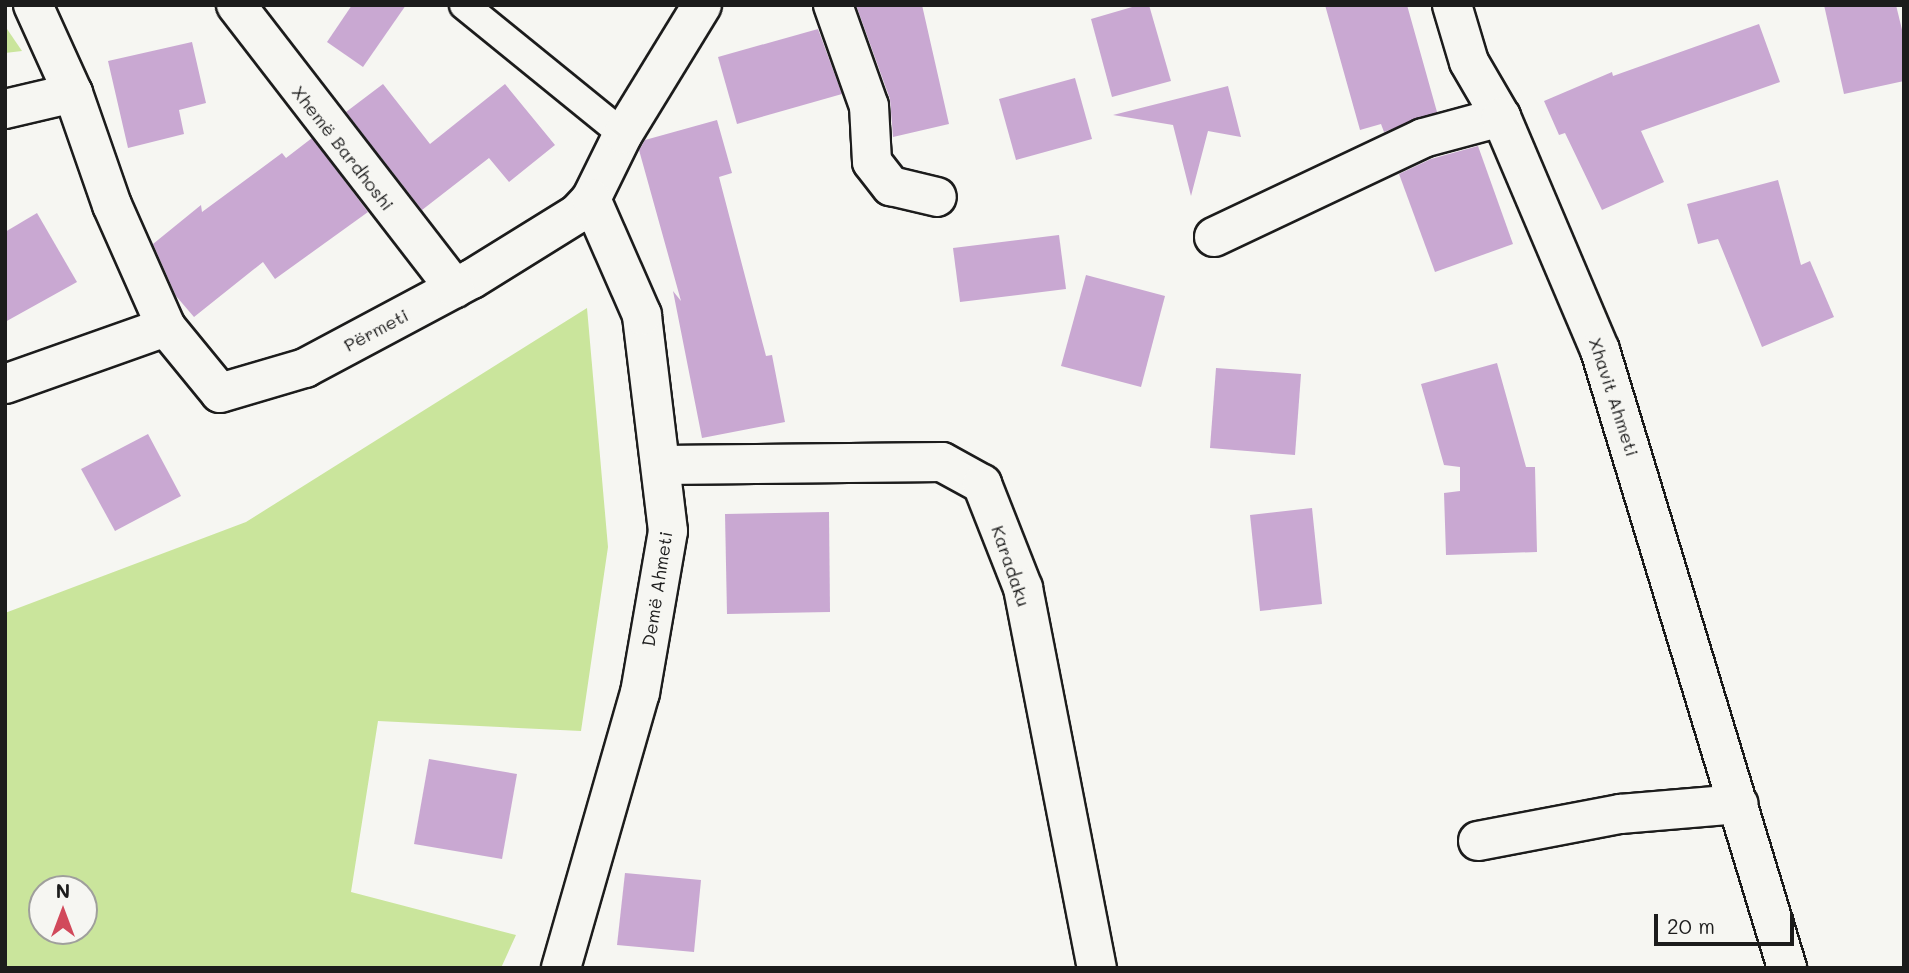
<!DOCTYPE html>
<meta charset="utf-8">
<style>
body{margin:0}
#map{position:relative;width:1909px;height:973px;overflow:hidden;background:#f6f6f2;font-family:Mali,sans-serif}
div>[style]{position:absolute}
.green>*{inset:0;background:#cae59c}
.building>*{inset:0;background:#c9a8d2}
.roads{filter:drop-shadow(2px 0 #1c1c1c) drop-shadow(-2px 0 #1c1c1c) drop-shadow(0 2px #1c1c1c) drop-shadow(0 -2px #1c1c1c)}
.service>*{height:28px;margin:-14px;padding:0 14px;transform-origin:14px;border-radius:14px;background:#f6f6f2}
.minor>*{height:38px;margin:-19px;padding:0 19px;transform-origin:19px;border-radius:19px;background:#f6f6f2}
.tertiary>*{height:38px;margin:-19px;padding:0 19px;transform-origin:19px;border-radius:19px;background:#f6f6f2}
span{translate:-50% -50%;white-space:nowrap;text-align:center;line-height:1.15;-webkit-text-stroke:5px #f6f6f2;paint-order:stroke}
.street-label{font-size:18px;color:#1c1c1c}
.frame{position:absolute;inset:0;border:7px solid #1c1c1c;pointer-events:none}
.north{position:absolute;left:28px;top:875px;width:70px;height:70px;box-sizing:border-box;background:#f6f6f2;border:2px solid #9f9f9c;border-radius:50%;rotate:0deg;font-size:19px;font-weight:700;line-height:28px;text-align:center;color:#1c1c1c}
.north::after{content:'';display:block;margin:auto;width:24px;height:32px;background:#d1495b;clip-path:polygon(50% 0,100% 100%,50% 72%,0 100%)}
.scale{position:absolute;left:1654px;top:914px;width:140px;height:32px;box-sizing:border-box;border:4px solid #1c1c1c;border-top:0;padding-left:9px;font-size:21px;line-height:24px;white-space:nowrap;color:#1c1c1c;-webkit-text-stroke:5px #f6f6f2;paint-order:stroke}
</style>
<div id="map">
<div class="green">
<i style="clip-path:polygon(5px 26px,22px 51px,5px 53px)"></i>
<i style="clip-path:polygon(evenodd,587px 308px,608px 547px,581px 731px,378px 721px,351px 892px,516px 935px,501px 968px,5px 968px,5px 613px,246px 522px,587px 308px,42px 889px,84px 889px,84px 931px,42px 931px,42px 889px)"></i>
</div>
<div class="building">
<i style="clip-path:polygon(352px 5px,406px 5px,363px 67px,327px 42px)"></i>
<i style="clip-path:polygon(856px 5px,922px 5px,949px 124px,893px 137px,890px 99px)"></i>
<i style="clip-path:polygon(1139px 5px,1149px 5px,1171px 81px,1112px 97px,1091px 19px)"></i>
<i style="clip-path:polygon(1325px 5px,1407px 5px,1437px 112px,1384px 132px,1381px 124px,1360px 130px)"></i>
<i style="clip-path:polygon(1824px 5px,1896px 5px,1904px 38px,1904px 81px,1844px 94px)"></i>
<i style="clip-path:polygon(1759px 24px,1780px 82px,1641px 131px,1664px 182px,1602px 210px,1565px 133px,1559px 135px,1544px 101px,1612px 72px,1613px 76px)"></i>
<i style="clip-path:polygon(818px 29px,842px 94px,737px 124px,718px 57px)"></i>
<i style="clip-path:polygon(192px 42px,206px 103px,179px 110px,184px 134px,128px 148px,108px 61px)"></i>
<i style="clip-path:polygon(1075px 78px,1092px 139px,1016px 160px,999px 99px)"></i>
<i style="clip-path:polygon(383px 84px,430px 144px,505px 84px,555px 145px,509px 182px,489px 158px,422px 210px,346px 112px)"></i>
<i style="clip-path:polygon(1228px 86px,1241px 137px,1208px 131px,1191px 196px,1173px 125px,1113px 115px)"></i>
<i style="clip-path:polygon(717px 120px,732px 173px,719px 177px,766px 356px,772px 355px,785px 422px,702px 438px,673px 291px,681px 301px,639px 150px,645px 140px)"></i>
<i style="clip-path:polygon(312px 138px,368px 212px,275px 279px,263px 262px,194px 317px,176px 296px,153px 244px,201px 205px,202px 212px,282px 153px,286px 158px)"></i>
<i style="clip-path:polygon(1478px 146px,1513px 244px,1435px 272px,1399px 174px,1431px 159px)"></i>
<i style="clip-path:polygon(1778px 180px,1801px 265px,1810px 261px,1834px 317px,1762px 347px,1718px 239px,1698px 244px,1687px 204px)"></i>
<i style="clip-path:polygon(37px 213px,77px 282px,5px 322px,5px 232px)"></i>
<i style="clip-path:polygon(1059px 235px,1066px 289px,960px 302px,953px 248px)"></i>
<i style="clip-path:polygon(1086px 275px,1165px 296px,1141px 387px,1061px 366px)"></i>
<i style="clip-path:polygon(1497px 363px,1526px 467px,1535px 467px,1537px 552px,1446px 555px,1444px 493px,1460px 491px,1460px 467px,1444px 465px,1421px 384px)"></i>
<i style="clip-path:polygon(1216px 368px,1301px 374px,1295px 455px,1210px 448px)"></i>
<i style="clip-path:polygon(148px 434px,181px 496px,115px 531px,81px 469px)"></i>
<i style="clip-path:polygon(1312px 508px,1322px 604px,1260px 611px,1250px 515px)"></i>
<i style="clip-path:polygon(829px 512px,830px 612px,727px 614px,725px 514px)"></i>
<i style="clip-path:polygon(429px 759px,517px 774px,502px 859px,414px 844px)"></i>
<i style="clip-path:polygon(625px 873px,701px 880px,694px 952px,617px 945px)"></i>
</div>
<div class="roads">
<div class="service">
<i style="left:464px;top:5px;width:205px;rotate:39.1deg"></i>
</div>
<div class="minor">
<i style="left:33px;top:5px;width:97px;rotate:65.6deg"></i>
<i style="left:73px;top:93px;width:119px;rotate:70.8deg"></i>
<i style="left:112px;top:205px;width:133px;rotate:66.1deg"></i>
<i style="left:166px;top:327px;width:85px;rotate:50.7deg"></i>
<i style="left:220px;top:393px;width:89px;rotate:-16.4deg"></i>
<i style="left:305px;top:368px;width:189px;rotate:-28.1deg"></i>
<i style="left:472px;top:279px;width:123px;rotate:-31.8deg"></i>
<i style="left:577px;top:214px;width:21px;rotate:-47deg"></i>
<i style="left:591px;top:199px;width:72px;rotate:-63.8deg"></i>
<i style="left:623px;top:134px;width:151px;rotate:-58.5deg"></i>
<i style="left:236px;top:5px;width:358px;rotate:52.3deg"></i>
<i style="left:833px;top:5px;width:107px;rotate:70.4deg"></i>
<i style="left:869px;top:106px;width:56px;rotate:86.9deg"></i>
<i style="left:872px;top:162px;width:31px;rotate:52deg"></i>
<i style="left:891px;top:186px;width:47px;rotate:13.4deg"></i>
<i style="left:5px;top:109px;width:70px;rotate:-13.2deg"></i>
<i style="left:1214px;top:237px;width:231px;rotate:-25.3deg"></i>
<i style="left:1423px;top:138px;width:81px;rotate:-15.1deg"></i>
<i style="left:5px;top:384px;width:171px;rotate:-19.5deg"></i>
<i style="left:663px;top:465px;width:279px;rotate:-0.6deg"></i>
<i style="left:942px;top:462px;width:46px;rotate:28.8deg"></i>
<i style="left:982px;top:484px;width:112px;rotate:68.5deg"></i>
<i style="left:1023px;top:588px;width:387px;rotate:79deg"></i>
<i style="left:1478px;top:841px;width:145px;rotate:-10.8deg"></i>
<i style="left:1620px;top:814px;width:119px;rotate:-4.8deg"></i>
<i style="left:561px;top:968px;width:286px;rotate:-74deg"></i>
<i style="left:640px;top:693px;width:164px;rotate:-80.2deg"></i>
<i style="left:668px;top:531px;width:218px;rotate:-96.9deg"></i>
<i style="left:642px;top:315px;width:127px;rotate:-113.7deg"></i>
</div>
<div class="tertiary">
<i style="left:1452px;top:5px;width:59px;rotate:73.4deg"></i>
<i style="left:1469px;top:62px;width:64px;rotate:59.8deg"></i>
<i style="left:1501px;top:117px;width:253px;rotate:67deg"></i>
<i style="left:1600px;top:350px;width:646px;rotate:73.16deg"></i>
</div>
</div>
<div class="street-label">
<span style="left:343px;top:148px;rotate:52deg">Xhemë Bardhoshi</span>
<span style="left:376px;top:330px;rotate:-28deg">Përmeti</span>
<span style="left:1614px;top:397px;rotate:72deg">Xhavit Ahmeti</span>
<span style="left:1011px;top:566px;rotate:71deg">Karadaku</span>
<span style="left:657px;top:589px;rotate:-81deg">Demë Ahmeti</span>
</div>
<div class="frame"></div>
<div class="north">N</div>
<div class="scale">20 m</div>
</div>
